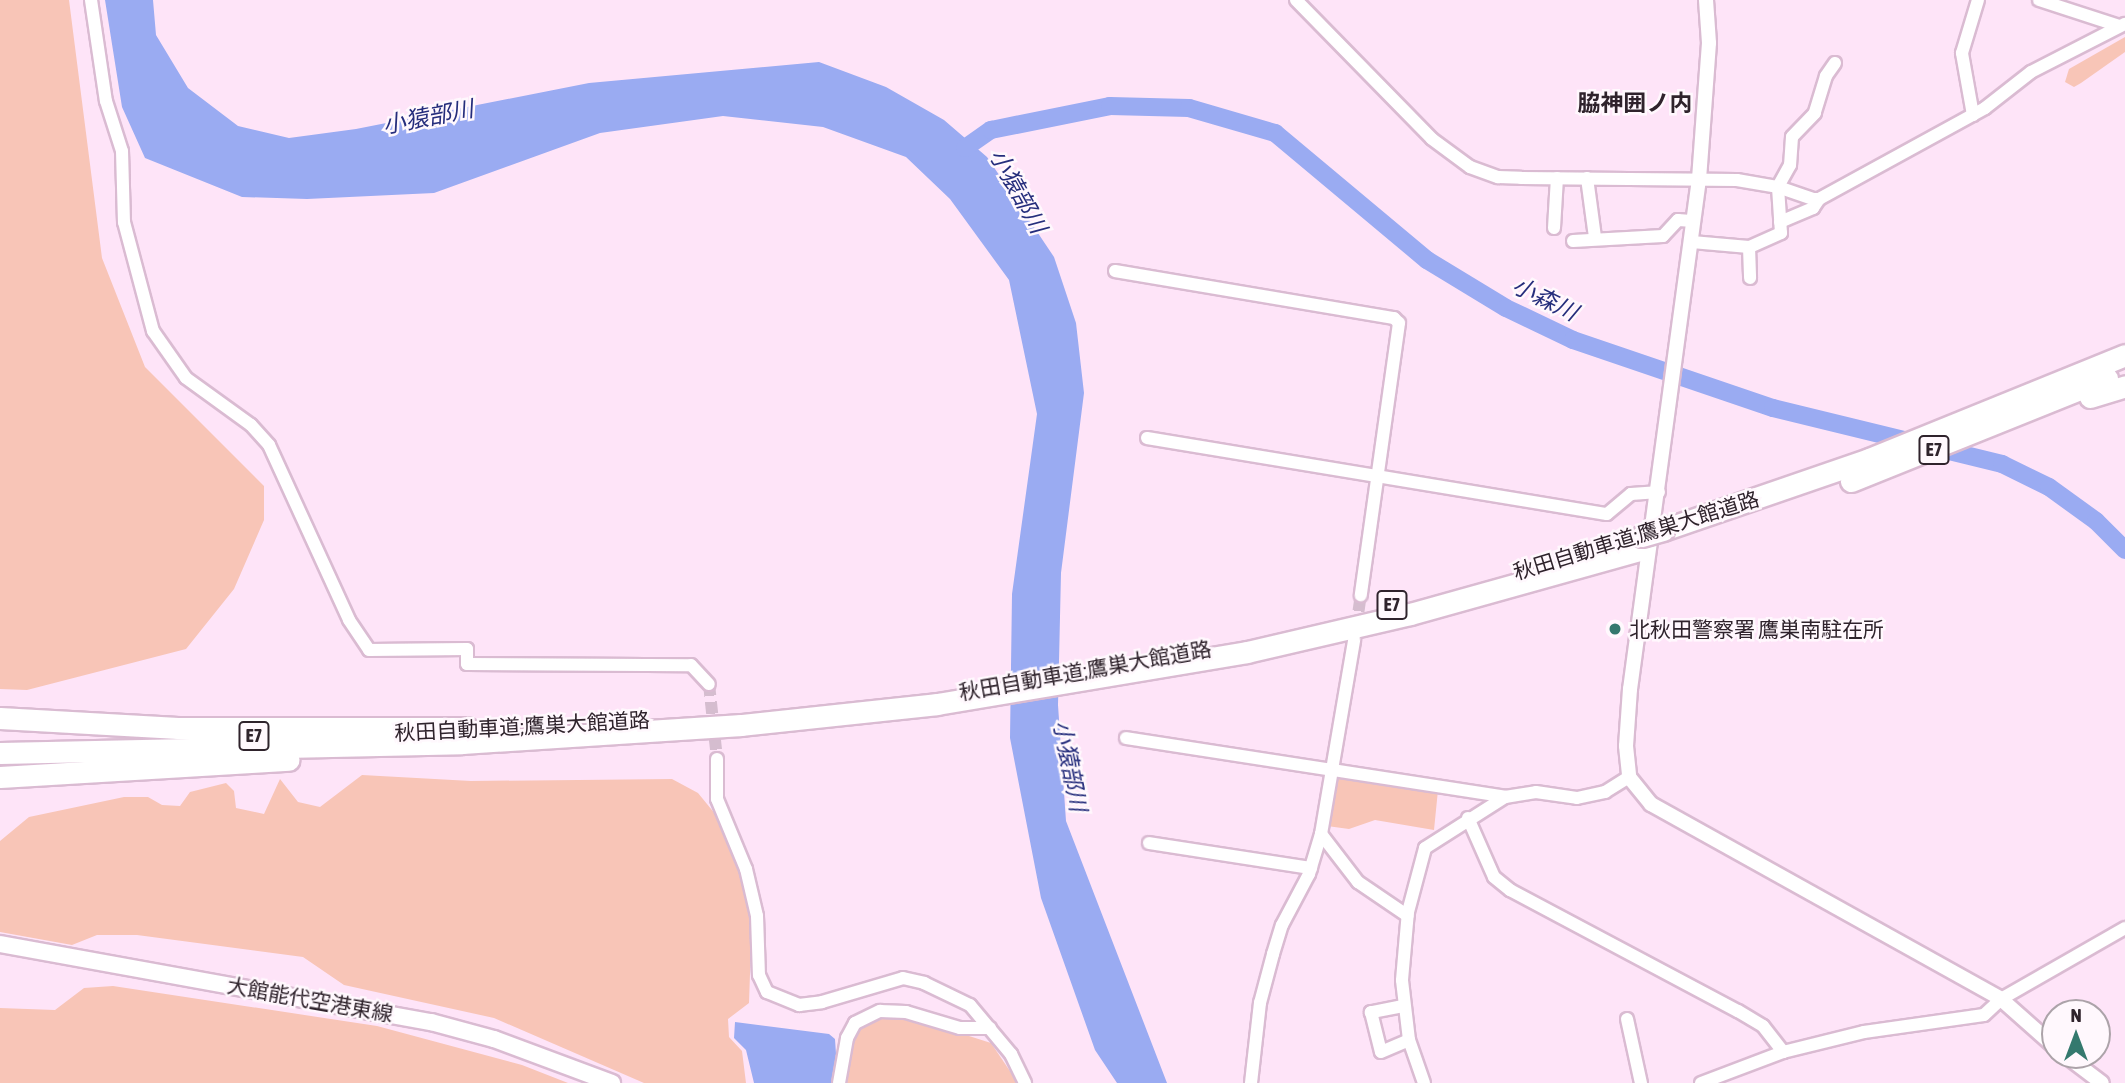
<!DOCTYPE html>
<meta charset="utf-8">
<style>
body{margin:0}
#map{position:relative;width:2125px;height:1083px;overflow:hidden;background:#fee4f8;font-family:"Asap Condensed","Noto Sans JP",sans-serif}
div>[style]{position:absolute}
.green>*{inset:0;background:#f8c5b7}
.water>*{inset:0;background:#9aabf2}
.river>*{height:18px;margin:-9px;padding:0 9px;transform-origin:9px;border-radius:9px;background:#9aabf2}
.minor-tunnel>*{height:12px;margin-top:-6px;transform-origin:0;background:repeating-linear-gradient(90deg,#d5bdcf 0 12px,transparent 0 18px)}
.roads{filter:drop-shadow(2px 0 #dabbd2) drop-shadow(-2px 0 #dabbd2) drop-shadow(0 2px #dabbd2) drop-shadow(0 -2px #dabbd2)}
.minor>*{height:12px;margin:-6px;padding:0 6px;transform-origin:6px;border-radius:6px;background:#fff}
.tertiary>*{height:14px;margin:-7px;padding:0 7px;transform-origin:7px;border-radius:7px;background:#fff}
.secondary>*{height:16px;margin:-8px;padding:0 8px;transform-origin:8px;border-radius:8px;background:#fff}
.motorway>*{height:21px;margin:-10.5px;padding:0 10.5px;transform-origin:10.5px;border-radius:10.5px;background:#fff}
.bridges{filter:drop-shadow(2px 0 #dabbd2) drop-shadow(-2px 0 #dabbd2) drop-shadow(0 2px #dabbd2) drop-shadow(0 -2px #dabbd2)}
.motorway-bridge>*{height:21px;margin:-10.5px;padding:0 10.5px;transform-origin:10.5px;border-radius:10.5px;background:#fff}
.dots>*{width:19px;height:19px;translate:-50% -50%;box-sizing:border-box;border:4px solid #fff8fd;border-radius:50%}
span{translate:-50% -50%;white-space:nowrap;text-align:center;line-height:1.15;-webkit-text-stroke:5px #fff8fd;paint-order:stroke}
.shield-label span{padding:2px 5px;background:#fff8fd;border:2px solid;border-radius:5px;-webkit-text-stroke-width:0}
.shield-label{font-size:19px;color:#2f232c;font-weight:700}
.street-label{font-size:21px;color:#2f232c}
.poi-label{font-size:21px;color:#2f232c}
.left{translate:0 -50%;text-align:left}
.neighbourhood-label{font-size:23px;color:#2f232c;font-weight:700}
.water-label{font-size:23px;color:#252d7c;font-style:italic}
.north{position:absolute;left:2041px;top:999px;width:70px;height:70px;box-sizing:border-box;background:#fff8fd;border:2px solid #aca3a9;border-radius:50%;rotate:0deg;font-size:19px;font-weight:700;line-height:28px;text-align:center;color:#2f232c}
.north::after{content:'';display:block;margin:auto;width:24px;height:32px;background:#34796e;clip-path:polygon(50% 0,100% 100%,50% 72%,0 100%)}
</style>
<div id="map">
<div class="green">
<i style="clip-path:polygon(0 0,69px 0,102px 258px,145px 367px,264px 486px,264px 520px,234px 589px,186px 649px,27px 690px,0 689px)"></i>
<i style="clip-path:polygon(2125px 37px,2125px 52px,2081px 83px,2074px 87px,2065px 82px,2069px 69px)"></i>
<i style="clip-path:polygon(1335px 772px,1438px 790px,1434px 830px,1375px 820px,1349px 829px,1327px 826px)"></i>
<i style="clip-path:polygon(362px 775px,471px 781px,672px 779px,698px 793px,725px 826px,745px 876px,752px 916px,749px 1003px,728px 1019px,729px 1037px,742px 1051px,746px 1083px,644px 1083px,494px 1018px,344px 985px,303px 957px,137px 935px,97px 935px,72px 945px,0 932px,0 841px,29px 817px,124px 797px,148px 797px,162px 805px,180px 806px,190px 792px,226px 783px,234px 791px,236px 808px,264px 814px,280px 779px,298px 802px,320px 807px)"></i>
<i style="clip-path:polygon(113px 986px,377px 1026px,522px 1065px,568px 1083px,0 1083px,0 1008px,55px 1010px,84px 988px)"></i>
<i style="clip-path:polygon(880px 1015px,903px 1015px,991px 1043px,1018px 1083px,844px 1083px,851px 1041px,859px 1026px)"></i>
</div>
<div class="water">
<i style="clip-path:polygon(105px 0,153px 0,156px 35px,188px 88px,238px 126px,289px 138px,356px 129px,589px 83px,819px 62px,886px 87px,944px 120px,987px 157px,1054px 257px,1076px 323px,1084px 393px,1061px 573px,1058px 705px,1066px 821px,1167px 1083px,1117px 1083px,1095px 1050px,1041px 898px,1010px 738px,1012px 594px,1037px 414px,1009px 280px,950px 199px,906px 157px,823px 127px,723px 116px,600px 133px,434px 193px,307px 199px,242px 197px,145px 158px,122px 107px)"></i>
<i style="clip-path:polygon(735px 1022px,829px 1034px,835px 1039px,836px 1054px,833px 1083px,754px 1083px,746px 1050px,734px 1038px)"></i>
</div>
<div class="river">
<i style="left:965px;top:148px;width:32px;rotate:-35deg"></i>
<i style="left:991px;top:130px;width:121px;rotate:-11.4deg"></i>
<i style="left:1110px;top:106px;width:79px;rotate:1.5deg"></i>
<i style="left:1189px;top:108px;width:90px;rotate:16.2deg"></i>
<i style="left:1275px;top:133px;width:198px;rotate:39.9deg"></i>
<i style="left:1427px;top:260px;width:92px;rotate:31.3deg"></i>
<i style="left:1506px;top:308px;width:74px;rotate:25.5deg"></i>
<i style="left:1573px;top:340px;width:211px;rotate:18.8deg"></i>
<i style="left:1773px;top:408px;width:236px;rotate:13.7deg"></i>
<i style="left:2002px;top:464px;width:52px;rotate:26.1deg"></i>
<i style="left:2049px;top:487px;width:58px;rotate:35.9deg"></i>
<i style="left:2096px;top:521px;width:41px;rotate:45deg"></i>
</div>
<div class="minor-tunnel">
<i style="left:1356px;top:629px;width:34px;rotate:-82deg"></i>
<i style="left:709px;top:684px;width:75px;rotate:83.9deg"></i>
</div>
<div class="roads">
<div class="minor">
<i style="left:91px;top:0;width:102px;rotate:81.6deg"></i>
<i style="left:106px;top:101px;width:52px;rotate:72.3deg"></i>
<i style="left:122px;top:151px;width:71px;rotate:88.4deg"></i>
<i style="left:124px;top:222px;width:113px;rotate:75.1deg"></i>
<i style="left:153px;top:331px;width:57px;rotate:54.9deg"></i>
<i style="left:186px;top:378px;width:80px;rotate:35.9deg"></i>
<i style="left:251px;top:425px;width:27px;rotate:48deg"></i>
<i style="left:269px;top:445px;width:192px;rotate:65.4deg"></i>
<i style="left:349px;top:620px;width:36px;rotate:56deg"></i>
<i style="left:369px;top:650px;width:98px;rotate:-0.6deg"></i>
<i style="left:467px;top:649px;width:15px;rotate:90deg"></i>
<i style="left:467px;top:664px;width:224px;rotate:0.3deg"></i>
<i style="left:691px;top:665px;width:26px;rotate:47deg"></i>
<i style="left:1296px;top:0;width:194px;rotate:45.6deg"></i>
<i style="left:1432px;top:139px;width:47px;rotate:36.4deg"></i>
<i style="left:1470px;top:167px;width:30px;rotate:20deg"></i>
<i style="left:1498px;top:177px;width:23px;rotate:2deg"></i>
<i style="left:1521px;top:178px;width:216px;rotate:0.5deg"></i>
<i style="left:1737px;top:180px;width:42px;rotate:9.7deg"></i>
<i style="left:1778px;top:187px;width:46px;rotate:86.3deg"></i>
<i style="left:1781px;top:233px;width:35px;rotate:156deg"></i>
<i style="left:1749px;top:247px;width:31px;rotate:88deg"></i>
<i style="left:2039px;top:0;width:84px;rotate:18deg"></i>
<i style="left:1835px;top:63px;width:16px;rotate:125deg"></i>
<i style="left:1826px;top:76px;width:39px;rotate:107deg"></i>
<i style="left:1815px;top:113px;width:33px;rotate:134deg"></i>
<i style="left:1792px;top:137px;width:28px;rotate:94deg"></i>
<i style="left:1790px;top:165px;width:25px;rotate:119deg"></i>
<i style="left:1778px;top:187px;width:37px;rotate:19deg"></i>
<i style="left:1813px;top:199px;width:6px"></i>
<i style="left:1819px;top:199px;width:189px;rotate:-28.7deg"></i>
<i style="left:1985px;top:108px;width:58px;rotate:-38deg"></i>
<i style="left:2031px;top:72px;width:106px;rotate:-27.1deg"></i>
<i style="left:1973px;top:115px;width:63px;rotate:-100.1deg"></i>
<i style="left:1962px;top:53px;width:55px;rotate:-73.2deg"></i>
<i style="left:1587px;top:178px;width:60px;rotate:82.3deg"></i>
<i style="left:1780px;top:222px;width:36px;rotate:-23deg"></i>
<i style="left:1813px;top:208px;width:11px;rotate:-56deg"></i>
<i style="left:1554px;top:228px;width:50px;rotate:-86.6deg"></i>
<i style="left:1573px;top:241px;width:90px;rotate:-3.2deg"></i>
<i style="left:1663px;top:236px;width:22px;rotate:-47deg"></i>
<i style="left:1678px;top:220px;width:16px;rotate:4deg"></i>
<i style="left:1692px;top:242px;width:57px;rotate:5deg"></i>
<i style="left:1115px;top:271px;width:283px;rotate:9.6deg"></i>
<i style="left:1394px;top:318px;width:7px;rotate:45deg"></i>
<i style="left:1399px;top:323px;width:275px;rotate:98deg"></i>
<i style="left:1147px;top:438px;width:466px;rotate:9.4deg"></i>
<i style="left:1607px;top:514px;width:31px;rotate:-40deg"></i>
<i style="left:1631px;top:494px;width:28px;rotate:-4deg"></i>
<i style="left:1126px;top:738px;width:384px;rotate:8.8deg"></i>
<i style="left:717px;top:759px;width:40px;rotate:90deg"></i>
<i style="left:717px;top:799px;width:76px;rotate:67.5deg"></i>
<i style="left:746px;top:869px;width:48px;rotate:76.8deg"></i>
<i style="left:757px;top:916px;width:59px;rotate:88.1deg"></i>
<i style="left:759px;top:975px;width:19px;rotate:65deg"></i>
<i style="left:767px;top:992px;width:35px;rotate:22deg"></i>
<i style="left:799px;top:1005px;width:23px;rotate:-7deg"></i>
<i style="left:822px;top:1002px;width:84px;rotate:-16.5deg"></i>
<i style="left:903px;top:978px;width:22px;rotate:13deg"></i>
<i style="left:924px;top:983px;width:51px;rotate:25.6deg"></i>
<i style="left:970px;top:1005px;width:64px;rotate:50.1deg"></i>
<i style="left:1011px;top:1054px;width:32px;rotate:64deg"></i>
<i style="left:1468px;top:818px;width:64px;rotate:66.2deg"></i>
<i style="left:1494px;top:877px;width:21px;rotate:39deg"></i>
<i style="left:1510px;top:890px;width:258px;rotate:28deg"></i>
<i style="left:1738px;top:1011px;width:29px;rotate:31deg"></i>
<i style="left:1763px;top:1026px;width:33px;rotate:52deg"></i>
<i style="left:1321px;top:834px;width:61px;rotate:52.4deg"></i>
<i style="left:1358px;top:882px;width:60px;rotate:34.2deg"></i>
<i style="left:1149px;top:843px;width:164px;rotate:8.8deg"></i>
<i style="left:1403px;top:1006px;width:33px;rotate:169deg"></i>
<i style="left:1371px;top:1012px;width:41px;rotate:76deg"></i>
<i style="left:1381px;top:1052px;width:30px;rotate:-23deg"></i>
<i style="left:1627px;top:1019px;width:66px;rotate:77.7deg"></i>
<i style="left:839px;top:1083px;width:46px;rotate:-79.9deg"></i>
<i style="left:847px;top:1038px;width:17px;rotate:-62deg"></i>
<i style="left:855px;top:1023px;width:28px;rotate:-26deg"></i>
<i style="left:880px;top:1011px;width:26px;rotate:2deg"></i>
<i style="left:906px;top:1012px;width:56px;rotate:16.5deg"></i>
<i style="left:960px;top:1028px;width:30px"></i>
<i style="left:1251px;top:1083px;width:81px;rotate:-83.6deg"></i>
<i style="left:1260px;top:1003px;width:51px;rotate:-75.1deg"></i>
<i style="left:1273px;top:954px;width:30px;rotate:-73deg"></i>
<i style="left:1282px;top:925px;width:58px;rotate:-62.1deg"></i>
<i style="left:1309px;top:874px;width:42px;rotate:-73.3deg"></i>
<i style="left:1321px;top:834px;width:197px;rotate:-80.3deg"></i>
<i style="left:1424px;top:1083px;width:46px;rotate:-109.2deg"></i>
<i style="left:1409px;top:1040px;width:60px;rotate:-96.7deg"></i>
<i style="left:1402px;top:980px;width:68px;rotate:-85deg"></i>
<i style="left:1408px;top:912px;width:66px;rotate:-75.1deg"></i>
<i style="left:1425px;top:848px;width:95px;rotate:-32.5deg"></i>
<i style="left:1505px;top:797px;width:31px;rotate:-9deg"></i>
<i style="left:1536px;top:792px;width:41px;rotate:8.3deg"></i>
<i style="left:1577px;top:798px;width:29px;rotate:-12deg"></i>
<i style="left:1605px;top:792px;width:28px;rotate:-32deg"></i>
<i style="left:1701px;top:1083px;width:88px;rotate:-20.7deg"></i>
<i style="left:1783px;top:1052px;width:83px;rotate:-13.9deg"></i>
<i style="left:1864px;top:1032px;width:121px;rotate:-8.1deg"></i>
<i style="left:1984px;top:1015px;width:23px;rotate:-43deg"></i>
<i style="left:2001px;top:999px;width:143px;rotate:-29.8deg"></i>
</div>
<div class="tertiary">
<i style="left:1706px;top:0;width:43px;rotate:86deg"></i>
<i style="left:1709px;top:43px;width:136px;rotate:94.2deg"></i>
<i style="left:1699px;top:179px;width:515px;rotate:97.7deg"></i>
<i style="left:1630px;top:689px;width:57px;rotate:94deg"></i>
<i style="left:1626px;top:746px;width:31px;rotate:84deg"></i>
<i style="left:1629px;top:777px;width:35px;rotate:51deg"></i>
<i style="left:1651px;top:804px;width:401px;rotate:29.1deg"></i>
<i style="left:2001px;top:999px;width:72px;rotate:41.6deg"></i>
<i style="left:2065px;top:1055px;width:46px;rotate:37.1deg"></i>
</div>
<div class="secondary">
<i style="left:0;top:944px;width:438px;rotate:10.3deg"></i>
<i style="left:431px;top:1022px;width:65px;rotate:15.1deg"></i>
<i style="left:494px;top:1039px;width:126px;rotate:20.4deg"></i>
</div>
<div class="motorway">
<i style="left:2090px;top:397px;width:37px;rotate:-17deg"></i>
<i style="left:1851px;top:481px;width:276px;rotate:-21.9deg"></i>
<i style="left:1663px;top:530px;width:218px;rotate:-19deg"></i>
<i style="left:1869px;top:459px;width:276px;rotate:-22.1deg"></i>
<i style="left:0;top:718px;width:178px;rotate:3.2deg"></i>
<i style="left:178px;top:728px;width:289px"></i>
<i style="left:0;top:753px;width:462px;rotate:-1.2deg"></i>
<i style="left:462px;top:743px;width:280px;rotate:-3.7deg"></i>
<i style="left:741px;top:725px;width:197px;rotate:-6.1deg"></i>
<i style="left:937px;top:704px;width:314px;rotate:-9.5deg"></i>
<i style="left:1247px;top:652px;width:167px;rotate:-13.1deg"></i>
<i style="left:1410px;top:614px;width:242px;rotate:-15.6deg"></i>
<i style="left:0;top:777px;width:289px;rotate:-3.4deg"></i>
</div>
</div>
<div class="bridges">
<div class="motorway-bridge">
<i style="left:1642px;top:536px;width:22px;rotate:-16deg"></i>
</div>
</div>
<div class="dots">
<i style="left:1615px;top:629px;background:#34796e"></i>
</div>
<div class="shield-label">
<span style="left:1934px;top:450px">E7</span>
<span style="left:1392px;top:605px">E7</span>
<span style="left:254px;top:736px">E7</span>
</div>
<div class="street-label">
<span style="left:1636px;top:535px;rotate:-17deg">秋田自動車道;鷹巣大館道路</span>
<span style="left:1085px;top:670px;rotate:-10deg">秋田自動車道;鷹巣大館道路</span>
<span style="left:522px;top:726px;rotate:-3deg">秋田自動車道;鷹巣大館道路</span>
<span style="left:310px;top:999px;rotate:10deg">大館能代空港東線</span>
</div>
<div class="poi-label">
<span class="left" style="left:1629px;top:629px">北秋田警察署 鷹巣南駐在所</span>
</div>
<div class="neighbourhood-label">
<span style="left:1635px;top:103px">脇神囲ノ内</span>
</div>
<div class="water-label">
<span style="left:428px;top:117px;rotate:-11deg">小猿部川</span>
<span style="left:1018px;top:191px;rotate:61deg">小猿部川</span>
<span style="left:1545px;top:299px;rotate:26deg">小森川</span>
<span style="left:1070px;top:766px;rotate:79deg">小猿部川</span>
</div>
<div class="north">N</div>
</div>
